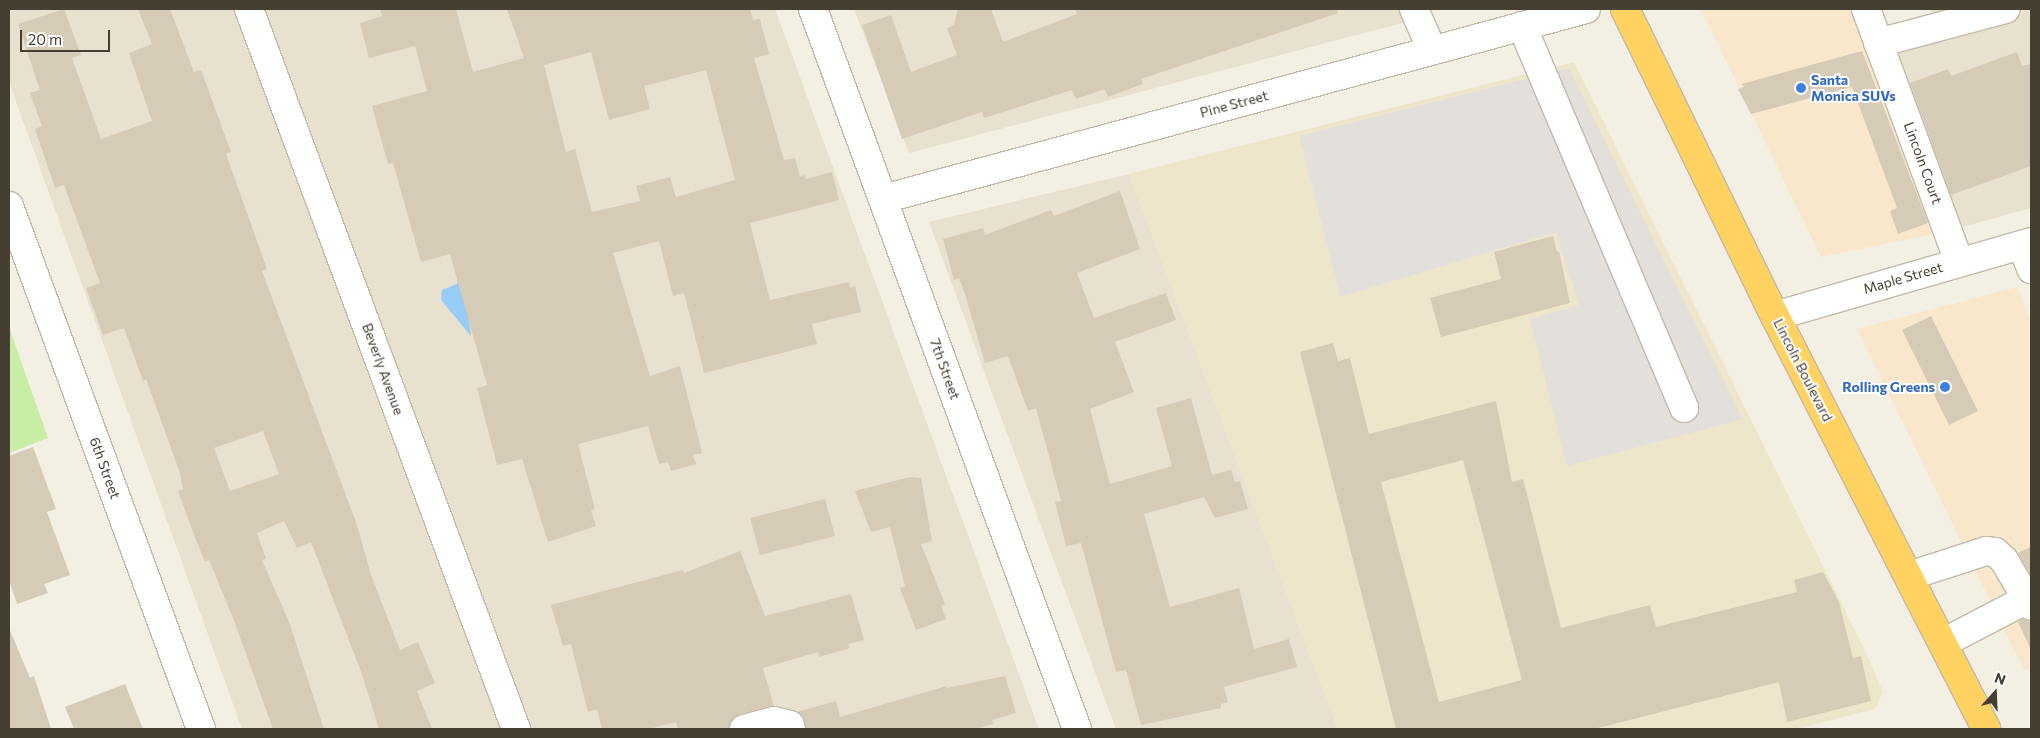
<!DOCTYPE html>
<style>
body{margin:0}
#map{position:relative;width:2040px;height:738px;overflow:hidden;background:#f3efe2;font-family:Commissioner,sans-serif}
div>[style]{position:absolute}
.residential>*{inset:0;background:#e8e1d0}
.commercial>*{inset:0;background:#f8e7ca}
.education>*{inset:0;background:#eee6ca}
.green>*{inset:0;background:#c9eca6}
.parking>*{inset:0;background:#e3e0dc}
.water>*{inset:0;background:#97ccf7}
.building>*{inset:0;background:#d5cbb7}
.roads{filter:drop-shadow(1px 0 #c2baa7) drop-shadow(-1px 0 #c2baa7) drop-shadow(0 1px #c2baa7) drop-shadow(0 -1px #c2baa7)}
.minor>*{height:28px;margin:-14px;padding:0 14px;transform-origin:14px;border-radius:14px;background:#fff}
.highway>*{height:28px;margin:-14px;padding:0 14px;transform-origin:14px;border-radius:14px;background:#ffd261}
.dots>*{width:14px;height:14px;translate:-50% -50%;box-sizing:border-box;border:2px solid #fff;border-radius:50%}
span{translate:-50% -50%;white-space:nowrap;text-align:center;line-height:1.15;-webkit-text-stroke:4px #fff;paint-order:stroke}
.shop-label{font-size:14px;color:#366cbe;font-weight:700}
.left{translate:0 -50%;text-align:left}
.right{translate:-100% -50%;text-align:right}
.street-label{font-size:14px;color:#453f32}
.frame{position:absolute;inset:0;border:10px solid #453f32;pointer-events:none}
.north{position:absolute;left:1970px;top:668px;width:50px;height:50px;-webkit-text-stroke:4px #fff;paint-order:stroke;rotate:20deg;font-size:14px;font-weight:700;line-height:20px;text-align:center;color:#453f32}
.north::after{content:'';display:block;margin:auto;width:18px;height:22px;background:#453f32;clip-path:polygon(50% 0,100% 100%,50% 72%,0 100%)}
.scale{position:absolute;left:20px;top:30px;width:90px;height:22px;box-sizing:border-box;border:2px solid #453f32;border-top:0;padding-left:6px;font-size:15px;line-height:18px;white-space:nowrap;color:#453f32;-webkit-text-stroke:4px #fff;paint-order:stroke}
</style>
<div id="map">
<div class="residential">
<i style="clip-path:polygon(9px 9px,775px 9px,1039px 729px,242px 729px,9px 82px)"></i>
<i style="clip-path:polygon(854px 9px,1421px 9px,1425px 17px,909px 153px)"></i>
<i style="clip-path:polygon(1930px 9px,2031px 9px,2031px 208px,1948px 231px,1874px 35px,1932px 16px)"></i>
<i style="clip-path:polygon(1129px 174px,1338px 729px,1116px 729px,929px 222px)"></i>
</div>
<div class="commercial">
<i style="clip-path:polygon(1701px 9px,1865px 9px,1948px 231px,1821px 257px)"></i>
<i style="clip-path:polygon(2017px 287px,2031px 324px,2031px 669px,2024px 670px,1857px 329px)"></i>
</div>
<div class="education">
<i style="clip-path:polygon(1574px 62px,1871px 663px,1883px 692px,1875px 709px,1796px 729px,1338px 729px,1129px 174px)"></i>
</div>
<div class="green">
<i style="clip-path:polygon(9px 327px,48px 438px,9px 453px)"></i>
</div>
<div class="parking">
<i style="clip-path:polygon(1569px 68px,1743px 419px,1567px 466px,1530px 319px,1579px 305px,1556px 232px,1340px 297px,1299px 136px)"></i>
</div>
<div class="water">
<i style="clip-path:polygon(458px 277px,469px 319px,471px 336px,441px 300px,442px 290px,457px 284px)"></i>
</div>
<div class="building">
<i style="clip-path:polygon(evenodd,64px 9px,81px 55px,72px 58px,101px 139px,152px 121px,129px 53px,152px 44px,138px 9px,170px 9px,194px 72px,201px 70px,231px 152px,226px 154px,267px 269px,262px 271px,357px 525px,371px 575px,400px 650px,418px 642px,435px 683px,417px 691px,432px 729px,379px 729px,362px 674px,311px 542px,297px 548px,284px 521px,257px 533px,266px 559px,262px 560px,289px 622px,324px 729px,273px 729px,235px 623px,209px 560px,205px 562px,193px 532px,178px 491px,183px 489px,180px 473px,146px 379px,143px 381px,124px 328px,103px 335px,86px 288px,100px 283px,64px 185px,55px 188px,35px 129px,42px 126px,30px 93px,40px 90px,18px 24px,64px 9px,263px 431px,279px 474px,230px 491px,214px 448px,263px 431px)"></i>
<i style="clip-path:polygon(evenodd,380px 9px,456px 9px,473px 72px,524px 58px,507px 9px,750px 9px,753px 20px,760px 19px,769px 54px,754px 58px,784px 160px,795px 158px,800px 177px,805px 175px,806px 179px,832px 172px,839px 200px,750px 223px,770px 300px,849px 282px,850px 288px,855px 286px,861px 312px,812px 324px,817px 344px,704px 373px,684px 293px,673px 296px,659px 241px,613px 253px,650px 376px,680px 366px,702px 453px,693px 455px,696px 464px,671px 471px,668px 462px,659px 464px,648px 426px,578px 444px,595px 509px,591px 510px,596px 526px,548px 542px,522px 459px,497px 465px,477px 388px,487px 385px,450px 254px,421px 262px,393px 163px,388px 164px,372px 106px,427px 91px,415px 46px,369px 58px,360px 23px,382px 16px,380px 9px,591px 52px,609px 120px,650px 109px,644px 86px,706px 70px,735px 180px,676px 197px,670px 177px,636px 186px,640px 201px,592px 212px,575px 149px,566px 152px,544px 65px,591px 52px)"></i>
<i style="clip-path:polygon(958px 9px,991px 9px,1003px 42px,1077px 14px,1075px 9px,1337px 9px,1338px 13px,1141px 79px,1143px 84px,1108px 97px,1105px 89px,1076px 99px,1072px 90px,984px 118px,982px 112px,902px 139px,862px 25px,891px 15px,911px 72px,957px 55px,947px 28px,954px 25px)"></i>
<i style="clip-path:polygon(1862px 51px,1928px 223px,1898px 234px,1890px 211px,1897px 208px,1852px 87px,1751px 114px,1738px 89px,1744px 87px,1742px 84px)"></i>
<i style="clip-path:polygon(2017px 52px,2022px 66px,2031px 64px,2031px 166px,1951px 195px,1910px 83px,1948px 69px,1951px 76px)"></i>
<i style="clip-path:polygon(1120px 191px,1140px 249px,1077px 273px,1094px 318px,1166px 293px,1176px 320px,1115px 342px,1134px 392px,1090px 409px,1110px 484px,1172px 466px,1156px 408px,1191px 398px,1212px 475px,1231px 470px,1235px 482px,1240px 481px,1248px 509px,1215px 518px,1204px 497px,1144px 514px,1170px 607px,1239px 588px,1254px 649px,1289px 639px,1297px 667px,1224px 687px,1228px 702px,1221px 704px,1221px 708px,1141px 725px,1126px 670px,1116px 672px,1081px 543px,1066px 546px,1055px 502px,1061px 501px,1036px 408px,1028px 411px,1008px 356px,985px 363px,965px 294px,959px 278px,954px 280px,943px 239px,983px 228px,985px 235px,1051px 210px,1054px 216px)"></i>
<i style="clip-path:polygon(1553px 236px,1557px 252px,1559px 251px,1570px 303px,1441px 337px,1430px 298px,1501px 279px,1494px 252px)"></i>
<i style="clip-path:polygon(1931px 316px,1978px 411px,1949px 425px,1902px 330px)"></i>
<i style="clip-path:polygon(evenodd,1333px 343px,1338px 361px,1350px 358px,1369px 434px,1496px 401px,1512px 482px,1523px 479px,1561px 628px,1650px 605px,1656px 627px,1797px 592px,1794px 580px,1823px 572px,1839px 602px,1853px 658px,1861px 656px,1871px 701px,1787px 722px,1779px 682px,1594px 729px,1396px 729px,1300px 352px,1333px 343px,1463px 460px,1522px 680px,1439px 702px,1381px 482px,1463px 460px)"></i>
<i style="clip-path:polygon(33px 447px,56px 509px,47px 512px,70px 575px,44px 584px,48px 593px,17px 604px,9px 581px,9px 456px)"></i>
<i style="clip-path:polygon(910px 477px,921px 478px,932px 541px,921px 544px,945px 604px,941px 606px,946px 619px,916px 630px,900px 588px,905px 586px,890px 527px,871px 532px,855px 491px)"></i>
<i style="clip-path:polygon(825px 499px,835px 536px,760px 555px,750px 518px)"></i>
<i style="clip-path:polygon(2031px 547px,2031px 576px,2018px 553px)"></i>
<i style="clip-path:polygon(740px 551px,765px 616px,851px 594px,864px 640px,848px 644px,850px 648px,819px 657px,818px 652px,763px 668px,774px 706px,740px 714px,733px 718px,729px 729px,678px 729px,676px 722px,649px 729px,602px 729px,597px 709px,588px 712px,571px 644px,563px 646px,551px 605px,683px 570px,684px 573px)"></i>
<i style="clip-path:polygon(2023px 619px,2031px 622px,2031px 650px,2018px 622px)"></i>
<i style="clip-path:polygon(9px 628px,30px 678px,34px 676px,51px 729px,9px 729px)"></i>
<i style="clip-path:polygon(1005px 676px,1016px 713px,992px 720px,993px 724px,975px 729px,806px 729px,805px 721px,797px 712px,836px 701px,840px 717px,947px 686px,947px 688px)"></i>
<i style="clip-path:polygon(125px 684px,143px 729px,74px 729px,65px 707px)"></i>
</div>
<div class="roads">
<div class="minor">
<i style="left:249px;top:9px;width:768px;rotate:69.65deg"></i>
<i style="left:813px;top:9px;width:767px;rotate:69.86deg"></i>
<i style="left:1414px;top:9px;width:45px;rotate:66.3deg"></i>
<i style="left:1866px;top:9px;width:270px;rotate:69.8deg"></i>
<i style="left:1522px;top:26px;width:415px;rotate:67deg"></i>
<i style="left:1878px;top:43px;width:132px;rotate:-14.9deg"></i>
<i style="left:883px;top:199px;width:728px;rotate:-15.12deg"></i>
<i style="left:9px;top:206px;width:557px;rotate:69.84deg"></i>
<i style="left:2022px;top:245px;width:26px;rotate:69deg"></i>
<i style="left:1775px;top:316px;width:266px;rotate:-16.1deg"></i>
<i style="left:1909px;top:576px;width:81px;rotate:-18deg"></i>
<i style="left:1986px;top:551px;width:9px;rotate:6deg"></i>
<i style="left:1995px;top:552px;width:12px;rotate:42deg"></i>
<i style="left:2004px;top:560px;width:53px;rotate:59.6deg"></i>
<i style="left:1943px;top:643px;width:95px;rotate:-27.6deg"></i>
<i style="left:744px;top:729px;width:31px;rotate:-15deg"></i>
<i style="left:774px;top:721px;width:16px;rotate:14deg"></i>
<i style="left:790px;top:725px;width:4px;rotate:76deg"></i>
</div>
<div class="highway">
<i style="left:1625px;top:9px;width:342px;rotate:64deg"></i>
<i style="left:1775px;top:316px;width:464px;rotate:62.9deg"></i>
</div>
</div>
<div class="dots">
<i style="left:1801px;top:88px;background:#3f7fe0"></i>
<i style="left:1945px;top:387px;background:#3f7fe0"></i>
</div>
<div class="shop-label">
<span class="left" style="left:1811px;top:88px">Santa<br>Monica SUVs</span>
<span class="right" style="left:1935px;top:387px">Rolling Greens</span>
</div>
<div class="street-label">
<span style="left:1234px;top:104px;rotate:-15deg">Pine Street</span>
<span style="left:1923px;top:163px;rotate:70deg">Lincoln Court</span>
<span style="left:1903px;top:278px;rotate:-16deg">Maple Street</span>
<span style="left:383px;top:369px;rotate:70deg">Beverly Avenue</span>
<span style="left:945px;top:369px;rotate:70deg">7th Street</span>
<span style="left:1803px;top:370px;rotate:63deg">Lincoln Boulevard</span>
<span style="left:105px;top:468px;rotate:70deg">6th Street</span>
</div>
<div class="frame"></div>
<div class="north">N</div>
<div class="scale">20 m</div>
</div>
